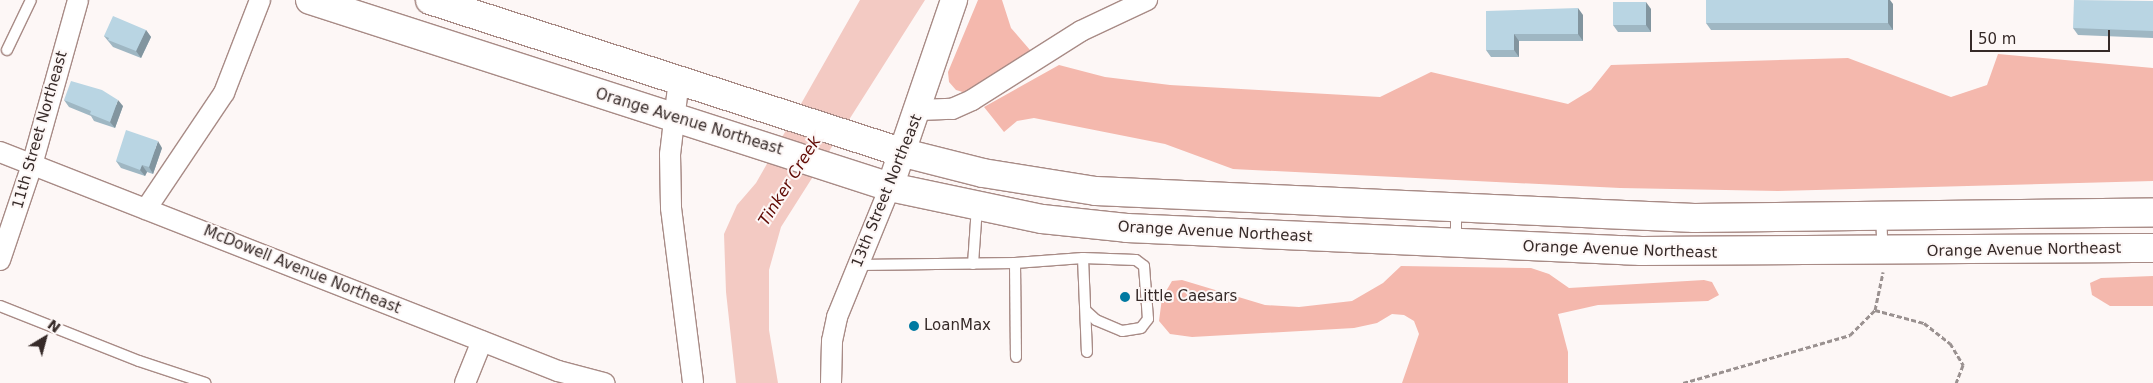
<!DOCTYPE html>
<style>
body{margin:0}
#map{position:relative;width:2153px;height:383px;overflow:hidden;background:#fdf7f6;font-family:"DejaVu Sans",sans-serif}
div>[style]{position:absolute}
.forest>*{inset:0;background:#f4b8ad}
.water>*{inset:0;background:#f3cac3}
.path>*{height:3px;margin-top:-1.5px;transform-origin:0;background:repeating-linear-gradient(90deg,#9a9190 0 5px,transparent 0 7.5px)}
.roads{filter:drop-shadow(1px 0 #a88b86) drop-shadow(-1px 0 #a88b86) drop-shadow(0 1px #a88b86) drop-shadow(0 -1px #a88b86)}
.service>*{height:10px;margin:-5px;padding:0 5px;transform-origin:5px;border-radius:5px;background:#fff}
.minor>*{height:20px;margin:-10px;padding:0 10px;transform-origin:10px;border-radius:10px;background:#fff}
.tertiary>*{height:26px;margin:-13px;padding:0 13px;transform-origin:13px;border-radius:13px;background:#fff}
.trunk>*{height:28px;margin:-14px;padding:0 14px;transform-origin:14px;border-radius:14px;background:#fff}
.wall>*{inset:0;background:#9fb7c3}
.shaded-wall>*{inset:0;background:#82959f}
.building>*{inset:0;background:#b9d5e3}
.dots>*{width:14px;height:14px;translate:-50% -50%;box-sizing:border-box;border:2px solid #fdf7f6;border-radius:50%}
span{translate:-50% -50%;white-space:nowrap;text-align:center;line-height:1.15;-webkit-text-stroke:4px #fdf7f6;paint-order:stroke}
.street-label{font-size:15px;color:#362a28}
.poi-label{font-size:15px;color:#362a28}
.left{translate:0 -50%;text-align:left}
.water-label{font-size:16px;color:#5e0701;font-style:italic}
.north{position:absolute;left:20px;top:313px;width:50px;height:50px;-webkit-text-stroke:4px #fdf7f6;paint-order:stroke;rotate:37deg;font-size:14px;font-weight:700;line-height:20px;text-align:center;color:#362a28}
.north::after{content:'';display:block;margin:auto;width:18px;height:22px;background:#362a28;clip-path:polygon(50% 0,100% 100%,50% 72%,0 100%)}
.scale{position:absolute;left:1970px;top:30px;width:140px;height:22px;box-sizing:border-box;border:2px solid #362a28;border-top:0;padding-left:6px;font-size:15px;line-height:18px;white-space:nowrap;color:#362a28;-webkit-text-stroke:4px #fdf7f6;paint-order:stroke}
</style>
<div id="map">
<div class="forest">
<i style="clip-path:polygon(978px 0,1002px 0,1011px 28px,1030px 50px,1026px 59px,966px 93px,956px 90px,949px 82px,948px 72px)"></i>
<i style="clip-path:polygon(1998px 54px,2153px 68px,2153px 181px,1778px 191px,1620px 188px,1233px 169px,1165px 144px,1034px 118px,1017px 121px,1004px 132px,984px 107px,1059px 65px,1105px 77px,1170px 85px,1380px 97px,1431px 72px,1568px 104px,1591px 90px,1611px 65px,1848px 58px,1951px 97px,1987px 85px)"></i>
<i style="clip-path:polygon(1401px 266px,1531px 268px,1549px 274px,1569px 288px,1704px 280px,1712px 282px,1719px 295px,1708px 301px,1598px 305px,1558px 314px,1568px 352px,1568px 383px,1402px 383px,1419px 334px,1414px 321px,1404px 315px,1392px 314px,1377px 323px,1354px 328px,1192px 337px,1170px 334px,1159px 321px,1162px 298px,1172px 281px,1182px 280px,1265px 305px,1299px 307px,1352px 301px,1383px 283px)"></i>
<i style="clip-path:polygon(2153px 276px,2153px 306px,2110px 306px,2092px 295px,2090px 283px,2101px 278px)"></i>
</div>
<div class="water">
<i style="clip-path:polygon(860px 0,925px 0,781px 227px,769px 270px,769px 330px,778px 383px,736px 383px,726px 292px,724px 234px,737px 205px,756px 183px)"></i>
</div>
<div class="path">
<i style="left:1875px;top:310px;width:51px;rotate:14.9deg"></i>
<i style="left:1924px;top:323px;width:33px;rotate:38deg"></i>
<i style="left:1950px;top:343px;width:26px;rotate:59deg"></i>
<i style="left:1963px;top:365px;width:19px;rotate:111deg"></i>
<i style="left:1683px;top:383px;width:174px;rotate:-16deg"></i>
<i style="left:1850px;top:335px;width:35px;rotate:-45deg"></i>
<i style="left:1875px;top:310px;width:39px;rotate:-78deg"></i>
</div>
<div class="roads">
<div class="service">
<i style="left:7px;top:50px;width:55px;rotate:-64.4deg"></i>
<i style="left:1456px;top:209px;width:32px;rotate:90deg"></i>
<i style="left:1881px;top:217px;width:33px;rotate:87deg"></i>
<i style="left:1083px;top:258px;width:94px;rotate:87.6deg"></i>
<i style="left:1015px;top:263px;width:68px;rotate:-4.2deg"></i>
<i style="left:1083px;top:258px;width:53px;rotate:2.2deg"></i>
<i style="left:1136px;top:260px;width:10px;rotate:37deg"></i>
<i style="left:1144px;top:266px;width:53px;rotate:85.7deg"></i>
<i style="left:1148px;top:319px;width:11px;rotate:128deg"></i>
<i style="left:1141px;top:328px;width:19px;rotate:171deg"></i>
<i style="left:1122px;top:331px;width:28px;rotate:-157deg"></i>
<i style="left:1096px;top:320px;width:13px;rotate:-138deg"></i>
<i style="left:973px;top:264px;width:57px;rotate:-86deg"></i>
<i style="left:858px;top:265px;width:157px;rotate:-0.7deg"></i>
<i style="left:1015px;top:263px;width:94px;rotate:89.4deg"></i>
<i style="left:0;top:306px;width:149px;rotate:21.6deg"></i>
<i style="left:139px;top:361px;width:70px;rotate:18.4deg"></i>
</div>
<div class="minor">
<i style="left:679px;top:79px;width:76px;rotate:96.8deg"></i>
<i style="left:670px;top:154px;width:54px;rotate:88.9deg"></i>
<i style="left:671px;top:208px;width:176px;rotate:82.8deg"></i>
<i style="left:919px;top:110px;width:33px;rotate:-2deg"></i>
<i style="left:952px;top:109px;width:22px;rotate:-24deg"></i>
<i style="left:972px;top:100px;width:129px;rotate:-32.3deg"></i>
<i style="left:1081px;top:31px;width:73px;rotate:-25.2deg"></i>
<i style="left:0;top:152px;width:599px;rotate:21.43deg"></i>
<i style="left:558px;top:371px;width:48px;rotate:14.6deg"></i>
<i style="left:146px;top:209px;width:140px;rotate:-56.1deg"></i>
<i style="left:224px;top:93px;width:100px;rotate:-68.8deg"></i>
<i style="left:0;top:260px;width:100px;rotate:-71.4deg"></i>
<i style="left:32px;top:165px;width:171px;rotate:-74.4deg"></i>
<i style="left:465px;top:383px;width:45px;rotate:-68deg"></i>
<i style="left:831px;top:383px;width:42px;rotate:-88.6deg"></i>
<i style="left:832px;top:341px;width:25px;rotate:-78deg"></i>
<i style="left:837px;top:317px;width:140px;rotate:-67.8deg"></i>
</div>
<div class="tertiary">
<i style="left:890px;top:187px;width:198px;rotate:-71.1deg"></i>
</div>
<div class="trunk">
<i style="left:310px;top:0;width:609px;rotate:17.87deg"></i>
<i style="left:890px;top:187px;width:155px;rotate:11.9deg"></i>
<i style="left:1042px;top:219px;width:85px;rotate:6deg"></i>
<i style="left:1127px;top:228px;width:515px;rotate:2.56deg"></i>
<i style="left:1641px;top:251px;width:512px;rotate:-0.34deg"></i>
<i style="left:430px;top:0;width:498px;rotate:17.9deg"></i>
<i style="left:904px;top:153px;width:81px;rotate:14.2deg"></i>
<i style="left:983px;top:173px;width:114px;rotate:9.1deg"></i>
<i style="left:1096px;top:191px;width:599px;rotate:2.59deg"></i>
<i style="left:1694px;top:218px;width:459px;rotate:-0.7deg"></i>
</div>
</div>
<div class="wall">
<i style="clip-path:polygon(2153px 1px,2153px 38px,2078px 35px,2073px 28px)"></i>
<i style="clip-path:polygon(1893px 4px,1893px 30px,1711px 30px,1706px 23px)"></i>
<i style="clip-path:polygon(1651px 9px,1651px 32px,1618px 32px,1613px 25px)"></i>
<i style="clip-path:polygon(1486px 11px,1583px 15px,1583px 41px,1519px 41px,1519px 57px,1491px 57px,1486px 50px)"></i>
<i style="clip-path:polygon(146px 30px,151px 37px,141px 58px,113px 47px,104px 36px)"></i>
<i style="clip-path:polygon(64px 100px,123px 106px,115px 128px,94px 121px,91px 116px,69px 107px)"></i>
<i style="clip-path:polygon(162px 148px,153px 174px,147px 172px,145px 176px,121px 168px,116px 161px)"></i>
</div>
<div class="shaded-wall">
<i style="clip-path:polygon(1888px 0,1890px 0,1893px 4px,1893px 30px,1888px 23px)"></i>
<i style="clip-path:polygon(1646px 2px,1651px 9px,1651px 32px,1646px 25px)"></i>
<i style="clip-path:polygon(1578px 8px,1583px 15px,1583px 41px,1578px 34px)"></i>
<i style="clip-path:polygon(146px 30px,151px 37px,141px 58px,136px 51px)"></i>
<i style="clip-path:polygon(1514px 34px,1519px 41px,1519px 57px,1514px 50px)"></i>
<i style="clip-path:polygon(118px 100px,123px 106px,115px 128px,110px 122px)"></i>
<i style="clip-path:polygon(158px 141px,162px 148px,153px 174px,149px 167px)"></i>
<i style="clip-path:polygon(142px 165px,147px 172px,145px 176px,140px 170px)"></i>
</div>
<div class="building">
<i style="clip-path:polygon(1706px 0,1888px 0,1888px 23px,1706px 23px)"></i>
<i style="clip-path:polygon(2074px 0,2153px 1px,2153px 31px,2073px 28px)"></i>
<i style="clip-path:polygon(1613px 2px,1646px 2px,1646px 25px,1613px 25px)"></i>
<i style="clip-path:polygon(1578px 8px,1578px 34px,1514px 34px,1514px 50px,1486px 50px,1486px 11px)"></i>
<i style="clip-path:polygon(113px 16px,146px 30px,136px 51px,108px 40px,109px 38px,104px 36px)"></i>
<i style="clip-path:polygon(71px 81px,102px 90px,118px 100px,110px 122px,90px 114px,91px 111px,64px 100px)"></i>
<i style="clip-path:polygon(126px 130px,158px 141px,149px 167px,142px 165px,140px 170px,116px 161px)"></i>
</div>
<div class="dots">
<i style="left:1125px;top:297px;background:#0079a1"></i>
<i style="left:914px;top:326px;background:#0079a1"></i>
</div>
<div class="street-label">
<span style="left:689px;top:122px;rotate:17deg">Orange Avenue Northeast</span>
<span style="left:40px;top:130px;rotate:-74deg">11th Street Northeast</span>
<span style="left:887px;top:191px;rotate:-68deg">13th Street Northeast</span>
<span style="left:1215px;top:232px;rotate:3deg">Orange Avenue Northeast</span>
<span style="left:1620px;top:250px;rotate:2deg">Orange Avenue Northeast</span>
<span style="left:2024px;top:250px;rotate:-1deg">Orange Avenue Northeast</span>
<span style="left:302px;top:270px;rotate:22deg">McDowell Avenue Northeast</span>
</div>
<div class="poi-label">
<span class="left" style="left:1135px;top:297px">Little Caesars</span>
<span class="left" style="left:924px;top:326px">LoanMax</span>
</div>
<div class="water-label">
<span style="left:790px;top:181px;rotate:-58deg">Tinker Creek</span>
</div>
<div class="north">N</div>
<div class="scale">50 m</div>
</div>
